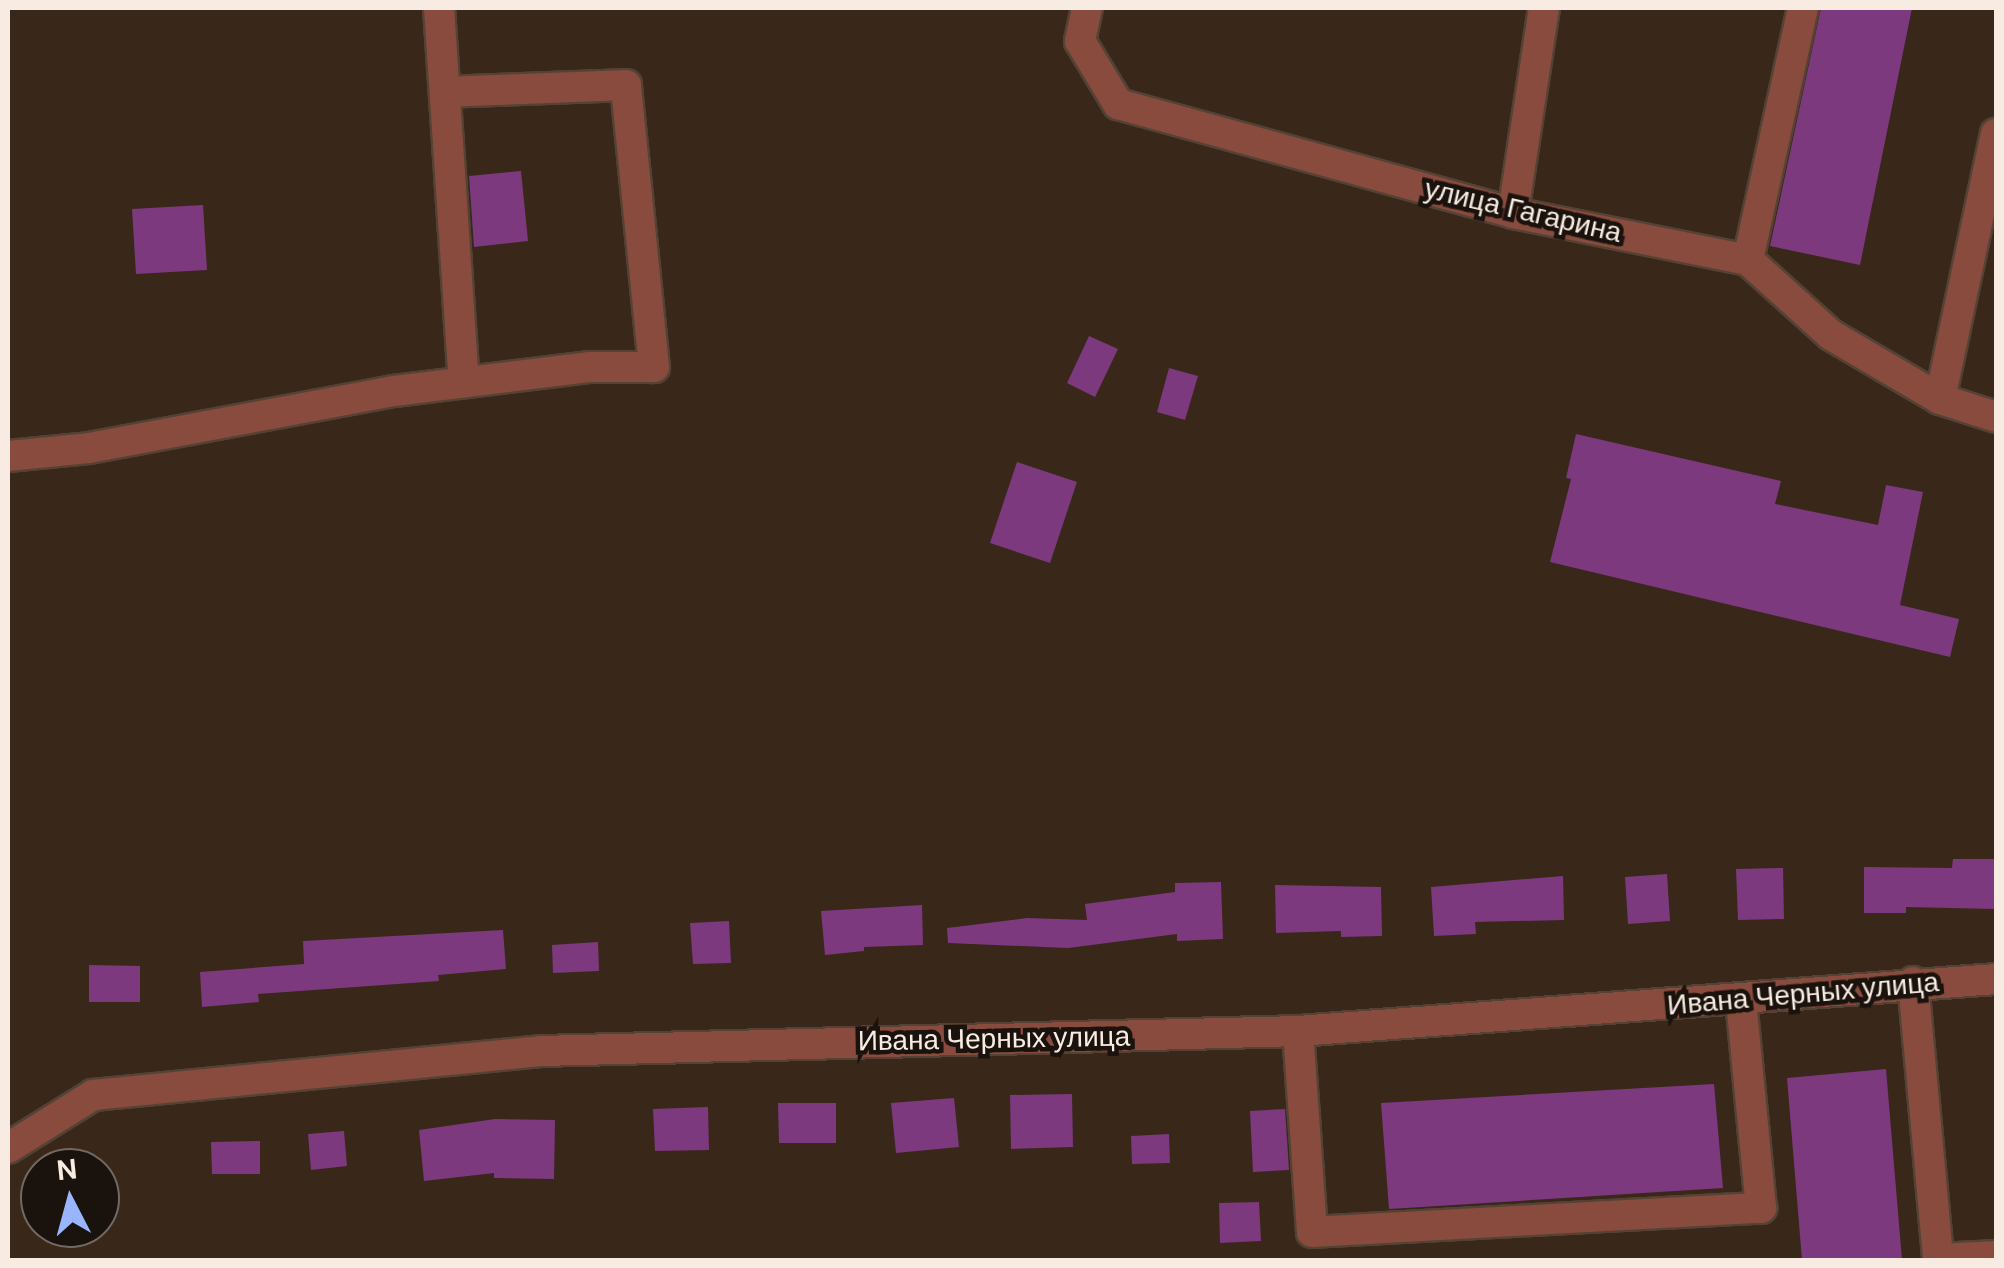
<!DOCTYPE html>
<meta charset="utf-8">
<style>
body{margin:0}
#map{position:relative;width:2004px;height:1268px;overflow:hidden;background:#392719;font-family:"DM Sans",sans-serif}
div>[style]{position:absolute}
.building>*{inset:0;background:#7c397e}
.roads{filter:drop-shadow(2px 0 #544235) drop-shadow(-2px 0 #544235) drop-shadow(0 2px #544235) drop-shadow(0 -2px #544235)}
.minor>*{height:30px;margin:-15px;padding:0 15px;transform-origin:15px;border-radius:15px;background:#884b3d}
span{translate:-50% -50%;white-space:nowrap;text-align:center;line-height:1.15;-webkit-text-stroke:9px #1a120c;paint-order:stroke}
.street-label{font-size:28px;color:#f7ebe2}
.frame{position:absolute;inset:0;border:10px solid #f7ebe2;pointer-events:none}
.north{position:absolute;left:20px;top:1148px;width:100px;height:100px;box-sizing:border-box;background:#1a120c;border:2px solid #726962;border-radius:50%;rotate:354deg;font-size:28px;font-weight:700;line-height:40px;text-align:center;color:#f7ebe2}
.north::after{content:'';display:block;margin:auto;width:35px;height:45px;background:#98b5fd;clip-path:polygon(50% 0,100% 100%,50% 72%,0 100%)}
</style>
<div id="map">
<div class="building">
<i style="clip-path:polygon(1821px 8px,1912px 8px,1860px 265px,1770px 246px)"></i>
<i style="clip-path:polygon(521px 171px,528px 241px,474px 247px,469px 176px)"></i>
<i style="clip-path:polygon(203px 205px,207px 270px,136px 274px,132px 209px)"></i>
<i style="clip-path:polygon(1089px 336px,1118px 349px,1095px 397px,1067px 383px)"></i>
<i style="clip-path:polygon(1169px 368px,1198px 376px,1185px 420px,1157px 412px)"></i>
<i style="clip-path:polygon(1576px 434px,1781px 481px,1775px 504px,1878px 525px,1886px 485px,1923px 492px,1900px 605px,1959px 619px,1950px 657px,1550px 562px,1571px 479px,1566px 478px)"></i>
<i style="clip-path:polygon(1017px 462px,1077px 482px,1050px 563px,990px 543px)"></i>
<i style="clip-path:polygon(1953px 859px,1996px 859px,1995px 909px,1906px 907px,1906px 913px,1864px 913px,1864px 867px,1952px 868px)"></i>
<i style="clip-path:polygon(1783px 868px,1784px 919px,1738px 920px,1736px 869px)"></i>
<i style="clip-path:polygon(1667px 874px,1670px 921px,1628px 924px,1625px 877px)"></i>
<i style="clip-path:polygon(1563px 876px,1564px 920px,1475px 922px,1476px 934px,1434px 936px,1431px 887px)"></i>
<i style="clip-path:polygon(1221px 882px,1223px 939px,1177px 941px,1177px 934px,1068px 948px,948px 943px,947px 928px,1027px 918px,1087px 920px,1085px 904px,1175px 892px,1175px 883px)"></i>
<i style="clip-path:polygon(1275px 885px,1381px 887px,1382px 936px,1341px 937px,1341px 931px,1276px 933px)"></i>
<i style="clip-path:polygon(922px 905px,923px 945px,864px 947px,864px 951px,825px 955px,821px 911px)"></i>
<i style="clip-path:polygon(729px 921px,731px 963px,693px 964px,690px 923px)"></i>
<i style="clip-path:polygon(503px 930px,506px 969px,438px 975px,439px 981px,258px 994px,259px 1002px,202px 1007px,200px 972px,304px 964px,303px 941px)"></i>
<i style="clip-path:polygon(598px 942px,599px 971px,553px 973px,552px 945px)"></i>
<i style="clip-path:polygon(89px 965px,140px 966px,140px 1002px,89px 1002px)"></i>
<i style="clip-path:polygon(1886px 1069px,1902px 1260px,1802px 1260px,1787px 1078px)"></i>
<i style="clip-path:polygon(1714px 1084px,1723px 1188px,1389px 1209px,1381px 1103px)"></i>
<i style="clip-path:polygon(1072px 1094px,1073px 1147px,1011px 1149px,1010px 1095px)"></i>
<i style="clip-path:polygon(954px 1098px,959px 1147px,896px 1153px,891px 1103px)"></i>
<i style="clip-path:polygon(778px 1103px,836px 1103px,836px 1143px,779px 1143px)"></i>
<i style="clip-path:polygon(708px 1107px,709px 1150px,655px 1151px,653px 1109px)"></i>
<i style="clip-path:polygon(1285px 1109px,1289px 1170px,1253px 1172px,1250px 1111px)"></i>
<i style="clip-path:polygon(495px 1119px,555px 1120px,554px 1179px,494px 1178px,494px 1173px,424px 1181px,419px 1130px)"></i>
<i style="clip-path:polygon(344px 1131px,347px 1166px,311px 1170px,308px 1134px)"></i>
<i style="clip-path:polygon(1169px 1134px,1170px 1163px,1132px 1164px,1131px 1136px)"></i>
<i style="clip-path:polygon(260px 1141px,260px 1174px,212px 1174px,211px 1142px)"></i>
<i style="clip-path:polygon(1259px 1202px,1261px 1241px,1220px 1243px,1219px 1203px)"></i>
</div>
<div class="roads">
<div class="minor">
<i style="left:439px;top:8px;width:375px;rotate:86.2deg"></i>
<i style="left:1087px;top:8px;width:34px;rotate:102deg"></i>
<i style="left:1080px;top:41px;width:74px;rotate:58.9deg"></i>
<i style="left:1118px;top:104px;width:410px;rotate:15.4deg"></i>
<i style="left:1513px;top:213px;width:240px;rotate:11.3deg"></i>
<i style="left:1748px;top:260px;width:112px;rotate:42.1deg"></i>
<i style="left:1831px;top:335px;width:126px;rotate:30.4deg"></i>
<i style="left:1940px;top:399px;width:59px;rotate:17.8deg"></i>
<i style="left:1513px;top:213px;width:207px;rotate:-81.4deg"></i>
<i style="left:1748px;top:260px;width:258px;rotate:-77.7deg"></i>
<i style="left:1940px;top:399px;width:271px;rotate:-78.1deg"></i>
<i style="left:8px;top:456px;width:81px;rotate:-5.6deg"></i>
<i style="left:89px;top:448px;width:310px;rotate:-10.6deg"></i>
<i style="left:394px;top:391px;width:196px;rotate:-7deg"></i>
<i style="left:589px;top:367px;width:65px"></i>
<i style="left:654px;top:367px;width:283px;rotate:-95.7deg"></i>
<i style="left:626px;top:85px;width:181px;rotate:177.8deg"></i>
<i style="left:1913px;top:982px;width:278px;rotate:84.8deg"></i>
<i style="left:1938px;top:1259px;width:58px;rotate:-3deg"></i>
<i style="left:1298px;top:1031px;width:201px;rotate:86deg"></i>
<i style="left:1312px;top:1232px;width:450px;rotate:-3.1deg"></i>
<i style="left:1761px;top:1208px;width:209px;rotate:-95.5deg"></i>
<i style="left:8px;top:1148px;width:100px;rotate:-31.9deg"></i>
<i style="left:93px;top:1095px;width:450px;rotate:-5.6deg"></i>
<i style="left:541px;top:1051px;width:757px;rotate:-1.51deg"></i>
<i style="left:1298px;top:1031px;width:700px;rotate:-4.26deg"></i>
</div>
</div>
<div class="street-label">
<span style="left:1523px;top:211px;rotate:13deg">улица Гагарина</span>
<span style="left:1803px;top:994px;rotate:-5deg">Ивана Черных улица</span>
<span style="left:994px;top:1039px;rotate:-1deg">Ивана Черных улица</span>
</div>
<div class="frame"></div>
<div class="north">N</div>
</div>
